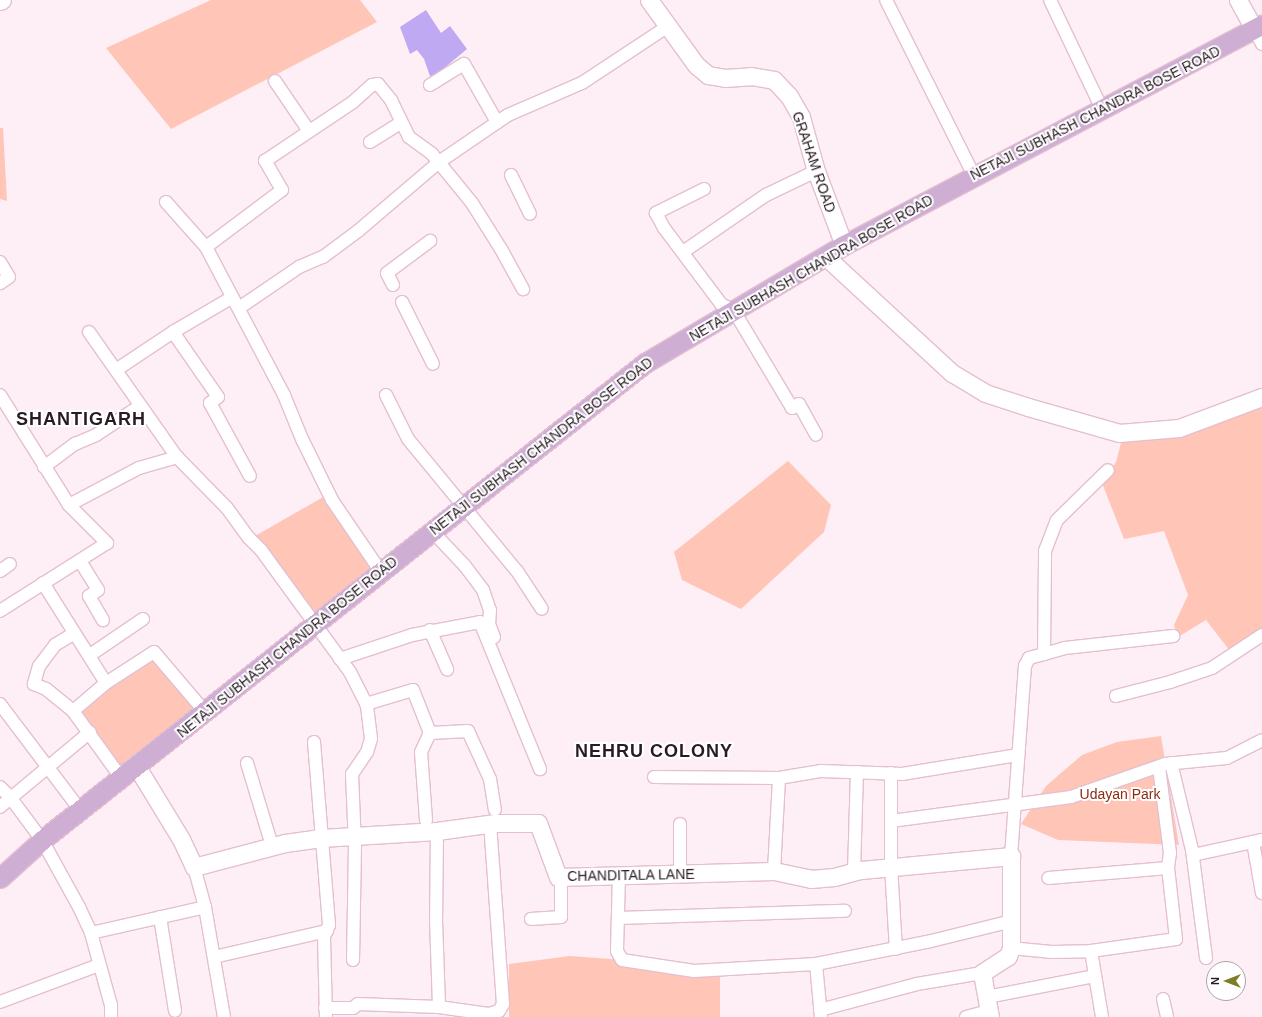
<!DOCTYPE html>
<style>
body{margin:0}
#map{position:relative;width:1262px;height:1017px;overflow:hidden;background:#feeff6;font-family:Arial,sans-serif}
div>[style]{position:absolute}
.green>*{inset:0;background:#ffc5b6}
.water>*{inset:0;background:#bfa9f2}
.roads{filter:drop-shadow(1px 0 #e4bfd1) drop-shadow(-1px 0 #e4bfd1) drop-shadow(0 1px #e4bfd1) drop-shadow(0 -1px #e4bfd1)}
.street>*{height:12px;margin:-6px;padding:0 6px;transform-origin:6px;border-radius:6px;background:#fff}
.secondary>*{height:17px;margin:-8.5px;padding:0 8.5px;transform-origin:8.5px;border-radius:8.5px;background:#fff}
.primary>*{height:19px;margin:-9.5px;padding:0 9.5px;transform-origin:9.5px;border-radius:9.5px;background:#ceafd3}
span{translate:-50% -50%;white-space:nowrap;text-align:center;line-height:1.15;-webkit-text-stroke:4px #fff;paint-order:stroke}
.street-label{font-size:14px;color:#281b22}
.park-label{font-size:14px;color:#8a2b13}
.district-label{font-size:18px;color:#281b22;font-weight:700;letter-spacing:1px}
.north{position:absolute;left:1206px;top:961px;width:40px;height:40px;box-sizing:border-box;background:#fff;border:1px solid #a9a4a7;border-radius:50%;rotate:270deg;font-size:11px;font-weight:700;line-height:16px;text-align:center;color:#281b22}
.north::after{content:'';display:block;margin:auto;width:14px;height:18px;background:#7f7d25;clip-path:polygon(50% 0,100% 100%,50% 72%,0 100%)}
</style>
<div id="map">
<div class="green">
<i style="clip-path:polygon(211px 0,360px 0,377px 22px,171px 129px,106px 48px)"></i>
<i style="clip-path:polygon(0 128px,3px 128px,7px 201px,0 199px)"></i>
<i style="clip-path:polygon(1262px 398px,1262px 630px,1230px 651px,1206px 620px,1178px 637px,1174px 625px,1188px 595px,1164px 531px,1124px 539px,1102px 483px,1116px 462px,1122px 439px,1141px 441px,1180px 433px)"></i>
<i style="clip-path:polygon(788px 461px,831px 505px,824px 532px,741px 609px,682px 580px,674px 552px)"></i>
<i style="clip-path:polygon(325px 496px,376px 570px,315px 619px,255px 536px)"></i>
<i style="clip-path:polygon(152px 655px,201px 711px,121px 774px,77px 711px)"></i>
<i style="clip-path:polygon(1161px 736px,1179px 845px,1058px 840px,1021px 824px,1046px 786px,1082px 755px,1117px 742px)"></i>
<i style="clip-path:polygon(570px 956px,611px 959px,699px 974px,720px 972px,720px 1017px,509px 1017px,509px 964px)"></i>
</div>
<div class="water">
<i style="clip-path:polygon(426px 10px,441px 33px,450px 26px,467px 49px,431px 79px,424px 59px,417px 50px,410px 54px,400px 27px)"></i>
</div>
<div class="roads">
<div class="street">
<i style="left:886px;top:0;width:197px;rotate:63.4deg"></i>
<i style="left:1050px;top:0;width:121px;rotate:64.5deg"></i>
<i style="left:1254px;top:29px;width:17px;rotate:62deg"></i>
<i style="left:275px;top:81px;width:60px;rotate:55.8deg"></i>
<i style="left:430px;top:85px;width:40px;rotate:-32deg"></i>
<i style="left:464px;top:64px;width:67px;rotate:60.4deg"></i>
<i style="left:370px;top:142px;width:36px;rotate:-32deg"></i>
<i style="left:511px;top:175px;width:43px;rotate:64deg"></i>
<i style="left:704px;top:189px;width:54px;rotate:153.4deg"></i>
<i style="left:656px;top:213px;width:17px;rotate:62deg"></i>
<i style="left:664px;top:228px;width:95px;rotate:53.1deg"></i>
<i style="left:721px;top:304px;width:15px;rotate:28deg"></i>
<i style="left:734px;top:311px;width:113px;rotate:59.1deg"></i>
<i style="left:792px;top:408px;width:8px;rotate:-30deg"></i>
<i style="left:799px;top:404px;width:35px;rotate:61deg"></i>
<i style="left:166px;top:202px;width:60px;rotate:48.4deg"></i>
<i style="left:206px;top:247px;width:167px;rotate:62.2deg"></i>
<i style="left:284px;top:395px;width:48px;rotate:67.8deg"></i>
<i style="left:302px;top:439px;width:68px;rotate:63.8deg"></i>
<i style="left:332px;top:500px;width:87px;rotate:55.8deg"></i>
<i style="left:206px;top:247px;width:95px;rotate:-36.9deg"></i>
<i style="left:282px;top:190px;width:34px;rotate:-120deg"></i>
<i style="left:265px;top:161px;width:106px;rotate:-33.8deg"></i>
<i style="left:353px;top:102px;width:25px;rotate:-42deg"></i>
<i style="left:372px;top:85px;width:6px;rotate:-9deg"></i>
<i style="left:378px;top:84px;width:21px;rotate:51deg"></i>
<i style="left:391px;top:100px;width:41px;rotate:64.1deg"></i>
<i style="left:409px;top:137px;width:29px;rotate:36deg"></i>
<i style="left:432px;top:154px;width:63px;rotate:50.8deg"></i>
<i style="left:472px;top:203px;width:54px;rotate:57.8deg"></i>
<i style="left:501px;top:249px;width:46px;rotate:61.2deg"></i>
<i style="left:683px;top:252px;width:101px;rotate:-34.5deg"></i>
<i style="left:766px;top:195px;width:55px;rotate:-25.6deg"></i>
<i style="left:0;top:262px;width:17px;rotate:59deg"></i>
<i style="left:9px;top:277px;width:11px;rotate:146deg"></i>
<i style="left:393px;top:285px;width:13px;rotate:-117deg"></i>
<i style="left:387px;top:273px;width:54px;rotate:-36.7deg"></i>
<i style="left:402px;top:302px;width:69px;rotate:63.4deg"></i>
<i style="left:239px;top:308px;width:73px;rotate:-34.3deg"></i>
<i style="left:299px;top:267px;width:26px;rotate:-23deg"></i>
<i style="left:323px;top:257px;width:44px;rotate:-36.6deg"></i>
<i style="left:358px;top:231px;width:106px;rotate:-40.4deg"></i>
<i style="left:439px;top:162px;width:83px;rotate:-34.3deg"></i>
<i style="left:508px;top:115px;width:81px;rotate:-23.4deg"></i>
<i style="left:582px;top:83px;width:102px;rotate:-33.4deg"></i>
<i style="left:89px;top:332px;width:153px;rotate:54.9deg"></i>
<i style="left:177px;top:457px;width:71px;rotate:45.6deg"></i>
<i style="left:227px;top:508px;width:37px;rotate:54deg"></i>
<i style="left:249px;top:538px;width:17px;rotate:45deg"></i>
<i style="left:261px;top:550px;width:151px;rotate:53.9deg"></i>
<i style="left:350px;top:672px;width:38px;rotate:63deg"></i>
<i style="left:367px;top:706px;width:33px;rotate:83deg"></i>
<i style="left:371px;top:739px;width:14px;rotate:107deg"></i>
<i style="left:367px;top:752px;width:27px;rotate:124deg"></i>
<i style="left:352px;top:774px;width:72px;rotate:87.6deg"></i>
<i style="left:355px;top:846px;width:114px;rotate:91deg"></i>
<i style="left:173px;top:332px;width:79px;rotate:55.3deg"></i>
<i style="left:218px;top:397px;width:10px;rotate:143deg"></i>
<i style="left:210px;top:403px;width:83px;rotate:61.3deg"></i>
<i style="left:116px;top:370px;width:69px;rotate:-33.7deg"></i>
<i style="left:173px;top:332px;width:69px;rotate:-30.3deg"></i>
<i style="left:0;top:395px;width:130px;rotate:57.9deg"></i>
<i style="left:69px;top:505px;width:54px;rotate:45deg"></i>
<i style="left:107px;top:543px;width:127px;rotate:147.6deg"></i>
<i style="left:386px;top:395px;width:49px;rotate:63.4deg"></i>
<i style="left:408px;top:439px;width:171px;rotate:50.5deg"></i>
<i style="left:517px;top:571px;width:45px;rotate:56.7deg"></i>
<i style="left:44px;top:467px;width:39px;rotate:-37deg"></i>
<i style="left:75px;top:444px;width:23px;rotate:-23deg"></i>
<i style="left:96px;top:435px;width:53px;rotate:-33.4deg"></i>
<i style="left:69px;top:505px;width:79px;rotate:-27.9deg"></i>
<i style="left:139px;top:468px;width:40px;rotate:-16deg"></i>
<i style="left:432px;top:531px;width:48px;rotate:46.7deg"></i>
<i style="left:465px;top:566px;width:30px;rotate:53deg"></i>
<i style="left:483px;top:590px;width:21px;rotate:71deg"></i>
<i style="left:490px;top:610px;width:14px;rotate:94deg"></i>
<i style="left:489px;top:624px;width:14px;rotate:69deg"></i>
<i style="left:80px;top:561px;width:34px;rotate:58deg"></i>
<i style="left:98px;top:590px;width:11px;rotate:146deg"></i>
<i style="left:89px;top:596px;width:28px;rotate:60deg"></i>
<i style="left:0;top:571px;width:12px;rotate:-35deg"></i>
<i style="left:43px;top:583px;width:118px;rotate:57.8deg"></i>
<i style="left:430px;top:630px;width:43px;rotate:66.4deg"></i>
<i style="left:73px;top:634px;width:21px;rotate:149deg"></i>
<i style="left:55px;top:645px;width:26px;rotate:127deg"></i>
<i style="left:39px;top:666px;width:19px;rotate:106deg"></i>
<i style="left:34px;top:684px;width:13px;rotate:23deg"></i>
<i style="left:46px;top:689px;width:35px;rotate:39deg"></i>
<i style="left:1044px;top:654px;width:22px;rotate:-16deg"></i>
<i style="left:1065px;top:648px;width:109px;rotate:-6.3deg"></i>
<i style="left:90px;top:655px;width:64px;rotate:-34.2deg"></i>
<i style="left:340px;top:659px;width:76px;rotate:-18.4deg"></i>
<i style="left:412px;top:635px;width:69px;rotate:-10.8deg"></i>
<i style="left:480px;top:622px;width:159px;rotate:67.8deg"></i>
<i style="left:1116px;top:696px;width:56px;rotate:-14.5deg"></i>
<i style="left:1170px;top:682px;width:44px;rotate:-18.4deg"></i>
<i style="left:1212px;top:668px;width:60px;rotate:-33.4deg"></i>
<i style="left:0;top:704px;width:134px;rotate:52.9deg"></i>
<i style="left:366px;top:704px;width:49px;rotate:-16.6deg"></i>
<i style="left:413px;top:690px;width:46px;rotate:68.4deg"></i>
<i style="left:430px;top:733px;width:38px;rotate:-3deg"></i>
<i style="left:468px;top:731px;width:53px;rotate:65.4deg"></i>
<i style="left:490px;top:779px;width:31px;rotate:81deg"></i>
<i style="left:314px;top:742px;width:184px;rotate:85.3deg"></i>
<i style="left:329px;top:925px;width:13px;rotate:113deg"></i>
<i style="left:324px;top:937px;width:80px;rotate:88.6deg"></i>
<i style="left:247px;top:763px;width:87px;rotate:73.2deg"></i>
<i style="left:1171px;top:763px;width:89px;rotate:76.4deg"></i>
<i style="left:1192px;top:850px;width:109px;rotate:82.6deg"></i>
<i style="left:1159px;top:767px;width:87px;rotate:82.7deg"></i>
<i style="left:1170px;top:853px;width:15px;rotate:98deg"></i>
<i style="left:891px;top:773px;width:93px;rotate:90deg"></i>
<i style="left:891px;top:866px;width:83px;rotate:86.6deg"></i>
<i style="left:654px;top:777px;width:125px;rotate:0.5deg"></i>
<i style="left:779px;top:778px;width:43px;rotate:-9.5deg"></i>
<i style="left:821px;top:771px;width:81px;rotate:2.1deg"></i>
<i style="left:902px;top:774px;width:118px;rotate:-9.3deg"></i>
<i style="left:122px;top:779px;width:84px;rotate:-125.8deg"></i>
<i style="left:73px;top:711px;width:43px;rotate:-40.3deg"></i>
<i style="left:106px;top:683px;width:57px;rotate:-32.9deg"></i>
<i style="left:154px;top:652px;width:79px;rotate:49.6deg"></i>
<i style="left:0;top:787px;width:14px;rotate:45deg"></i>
<i style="left:10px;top:797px;width:54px;rotate:53.3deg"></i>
<i style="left:42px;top:840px;width:77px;rotate:61.1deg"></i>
<i style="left:79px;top:907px;width:29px;rotate:65deg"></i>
<i style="left:91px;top:933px;width:75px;rotate:74.5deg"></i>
<i style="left:111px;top:1005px;width:12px;rotate:90deg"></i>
<i style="left:0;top:807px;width:117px;rotate:-39.8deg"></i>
<i style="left:426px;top:820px;width:68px;rotate:-94.2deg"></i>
<i style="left:421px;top:752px;width:21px;rotate:-65deg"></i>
<i style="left:891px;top:821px;width:182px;rotate:-7.6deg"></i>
<i style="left:1071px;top:797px;width:100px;rotate:-19.3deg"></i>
<i style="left:1165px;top:764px;width:62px;rotate:-5.5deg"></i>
<i style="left:1227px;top:758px;width:39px;rotate:-27deg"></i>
<i style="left:680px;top:824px;width:50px;rotate:90deg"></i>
<i style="left:437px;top:831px;width:89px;rotate:90.6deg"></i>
<i style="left:436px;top:920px;width:87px;rotate:88deg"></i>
<i style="left:1253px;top:842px;width:52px;rotate:80deg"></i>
<i style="left:1193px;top:855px;width:71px;rotate:-12.3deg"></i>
<i style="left:1011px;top:856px;width:191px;rotate:-85.8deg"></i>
<i style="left:1025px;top:666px;width:9px;rotate:-63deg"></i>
<i style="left:1029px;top:658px;width:16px;rotate:-15deg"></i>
<i style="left:1044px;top:654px;width:103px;rotate:-89.4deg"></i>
<i style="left:1045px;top:551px;width:33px;rotate:-69deg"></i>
<i style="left:1057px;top:520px;width:71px;rotate:-44.4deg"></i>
<i style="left:194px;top:867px;width:41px;rotate:74.6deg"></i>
<i style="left:205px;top:907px;width:112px;rotate:80.2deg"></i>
<i style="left:774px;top:871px;width:93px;rotate:-86.9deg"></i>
<i style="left:854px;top:872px;width:100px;rotate:-88.3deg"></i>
<i style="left:619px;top:874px;width:77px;rotate:91.5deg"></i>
<i style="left:617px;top:951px;width:10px;rotate:61deg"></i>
<i style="left:622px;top:960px;width:73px;rotate:8.7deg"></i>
<i style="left:694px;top:971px;width:122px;rotate:-3.3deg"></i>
<i style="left:816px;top:964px;width:117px;rotate:-11.3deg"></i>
<i style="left:931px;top:941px;width:83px;rotate:-13.9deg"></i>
<i style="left:160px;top:917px;width:95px;rotate:80.9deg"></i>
<i style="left:618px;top:918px;width:227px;rotate:-1.8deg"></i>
<i style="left:531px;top:919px;width:30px;rotate:-4deg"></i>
<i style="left:561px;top:917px;width:36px;rotate:-90deg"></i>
<i style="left:561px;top:881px;width:5px;rotate:-127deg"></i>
<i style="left:91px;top:933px;width:117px;rotate:-12.8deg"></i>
<i style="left:1011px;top:948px;width:41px;rotate:5.6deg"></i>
<i style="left:1052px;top:952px;width:39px;rotate:-1deg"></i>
<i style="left:1091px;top:951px;width:86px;rotate:-8deg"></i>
<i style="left:1176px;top:939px;width:71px;rotate:-96.4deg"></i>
<i style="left:1168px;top:868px;width:120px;rotate:175.2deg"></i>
<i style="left:1091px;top:951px;width:67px;rotate:80.5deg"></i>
<i style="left:214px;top:957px;width:116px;rotate:-13deg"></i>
<i style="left:816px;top:964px;width:53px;rotate:84.6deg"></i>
<i style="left:987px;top:997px;width:109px;rotate:-11.1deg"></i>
<i style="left:1163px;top:999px;width:18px;rotate:77deg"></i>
<i style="left:0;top:1002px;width:106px;rotate:-20.5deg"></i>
<i style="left:325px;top:1008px;width:28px"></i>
<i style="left:353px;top:1008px;width:6px;rotate:-39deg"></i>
<i style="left:358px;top:1004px;width:81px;rotate:2.1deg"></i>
<i style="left:439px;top:1007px;width:50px;rotate:8deg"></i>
<i style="left:489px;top:1014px;width:10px;rotate:-17deg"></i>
<i style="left:499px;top:1011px;width:8px;rotate:-60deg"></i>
<i style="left:503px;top:1004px;width:180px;rotate:-94.1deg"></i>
<i style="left:820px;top:1010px;width:100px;rotate:-15deg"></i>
<i style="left:917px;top:984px;width:66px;rotate:-9.6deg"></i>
<i style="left:966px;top:1017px;width:24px;rotate:-15deg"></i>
</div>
<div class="secondary">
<i style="left:649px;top:0;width:80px;rotate:54.1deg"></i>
<i style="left:696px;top:65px;width:16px;rotate:40deg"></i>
<i style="left:708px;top:75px;width:17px;rotate:10deg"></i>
<i style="left:725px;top:78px;width:26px;rotate:-4deg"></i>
<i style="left:751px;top:76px;width:23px;rotate:10deg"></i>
<i style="left:774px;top:80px;width:22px;rotate:47deg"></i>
<i style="left:789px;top:96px;width:24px;rotate:60deg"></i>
<i style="left:801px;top:117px;width:56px;rotate:74.5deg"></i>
<i style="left:816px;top:171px;width:79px;rotate:69.3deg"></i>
<i style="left:1238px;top:0;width:33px;rotate:61deg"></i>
<i style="left:0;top:1px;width:2px;rotate:-27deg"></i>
<i style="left:825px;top:256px;width:173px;rotate:42.7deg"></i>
<i style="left:952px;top:373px;width:39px;rotate:31deg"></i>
<i style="left:985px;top:393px;width:45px;rotate:18deg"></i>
<i style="left:1028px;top:407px;width:95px;rotate:15.9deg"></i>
<i style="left:1119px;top:433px;width:60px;rotate:-4.8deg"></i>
<i style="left:1179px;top:428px;width:89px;rotate:-20.5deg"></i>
<i style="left:137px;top:767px;width:84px;rotate:58.6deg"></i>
<i style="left:181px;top:839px;width:31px;rotate:65deg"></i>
<i style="left:194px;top:867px;width:94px;rotate:-14.8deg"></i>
<i style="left:285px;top:843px;width:36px;rotate:-8deg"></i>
<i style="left:321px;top:838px;width:116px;rotate:-3.5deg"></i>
<i style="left:437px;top:831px;width:59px;rotate:-7.9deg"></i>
<i style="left:495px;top:823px;width:43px"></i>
<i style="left:538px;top:823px;width:58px;rotate:69.7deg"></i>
<i style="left:558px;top:877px;width:216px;rotate:-1.6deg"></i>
<i style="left:774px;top:871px;width:38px;rotate:12deg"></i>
<i style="left:811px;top:879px;width:23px;rotate:-5deg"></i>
<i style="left:834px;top:877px;width:28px;rotate:-15deg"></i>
<i style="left:861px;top:870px;width:151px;rotate:-5.3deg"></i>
<i style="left:1011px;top:856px;width:92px;rotate:90deg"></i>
<i style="left:1011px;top:948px;width:9px;rotate:111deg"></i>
<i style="left:1008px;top:956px;width:31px;rotate:147deg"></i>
<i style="left:982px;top:973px;width:45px;rotate:79.7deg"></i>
</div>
<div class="primary">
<i style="left:0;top:878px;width:57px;rotate:-42.1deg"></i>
<i style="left:42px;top:840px;width:769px;rotate:-38.35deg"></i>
<i style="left:645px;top:363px;width:231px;rotate:-30.7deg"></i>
<i style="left:844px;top:245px;width:472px;rotate:-27.8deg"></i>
</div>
</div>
<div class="street-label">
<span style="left:1095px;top:113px;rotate:-27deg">NETAJI SUBHASH CHANDRA BOSE ROAD</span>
<span style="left:814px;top:162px;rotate:71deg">GRAHAM ROAD</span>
<span style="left:811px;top:268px;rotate:-30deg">NETAJI SUBHASH CHANDRA BOSE ROAD</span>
<span style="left:541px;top:446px;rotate:-38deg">NETAJI SUBHASH CHANDRA BOSE ROAD</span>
<span style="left:287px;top:647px;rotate:-39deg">NETAJI SUBHASH CHANDRA BOSE ROAD</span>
<span style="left:631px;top:875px;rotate:-1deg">CHANDITALA LANE</span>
</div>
<div class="park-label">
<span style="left:1120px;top:794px">Udayan Park</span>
</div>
<div class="district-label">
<span style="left:81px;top:419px">SHANTIGARH</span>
<span style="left:654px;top:751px">NEHRU COLONY</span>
</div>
<div class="north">N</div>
</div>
